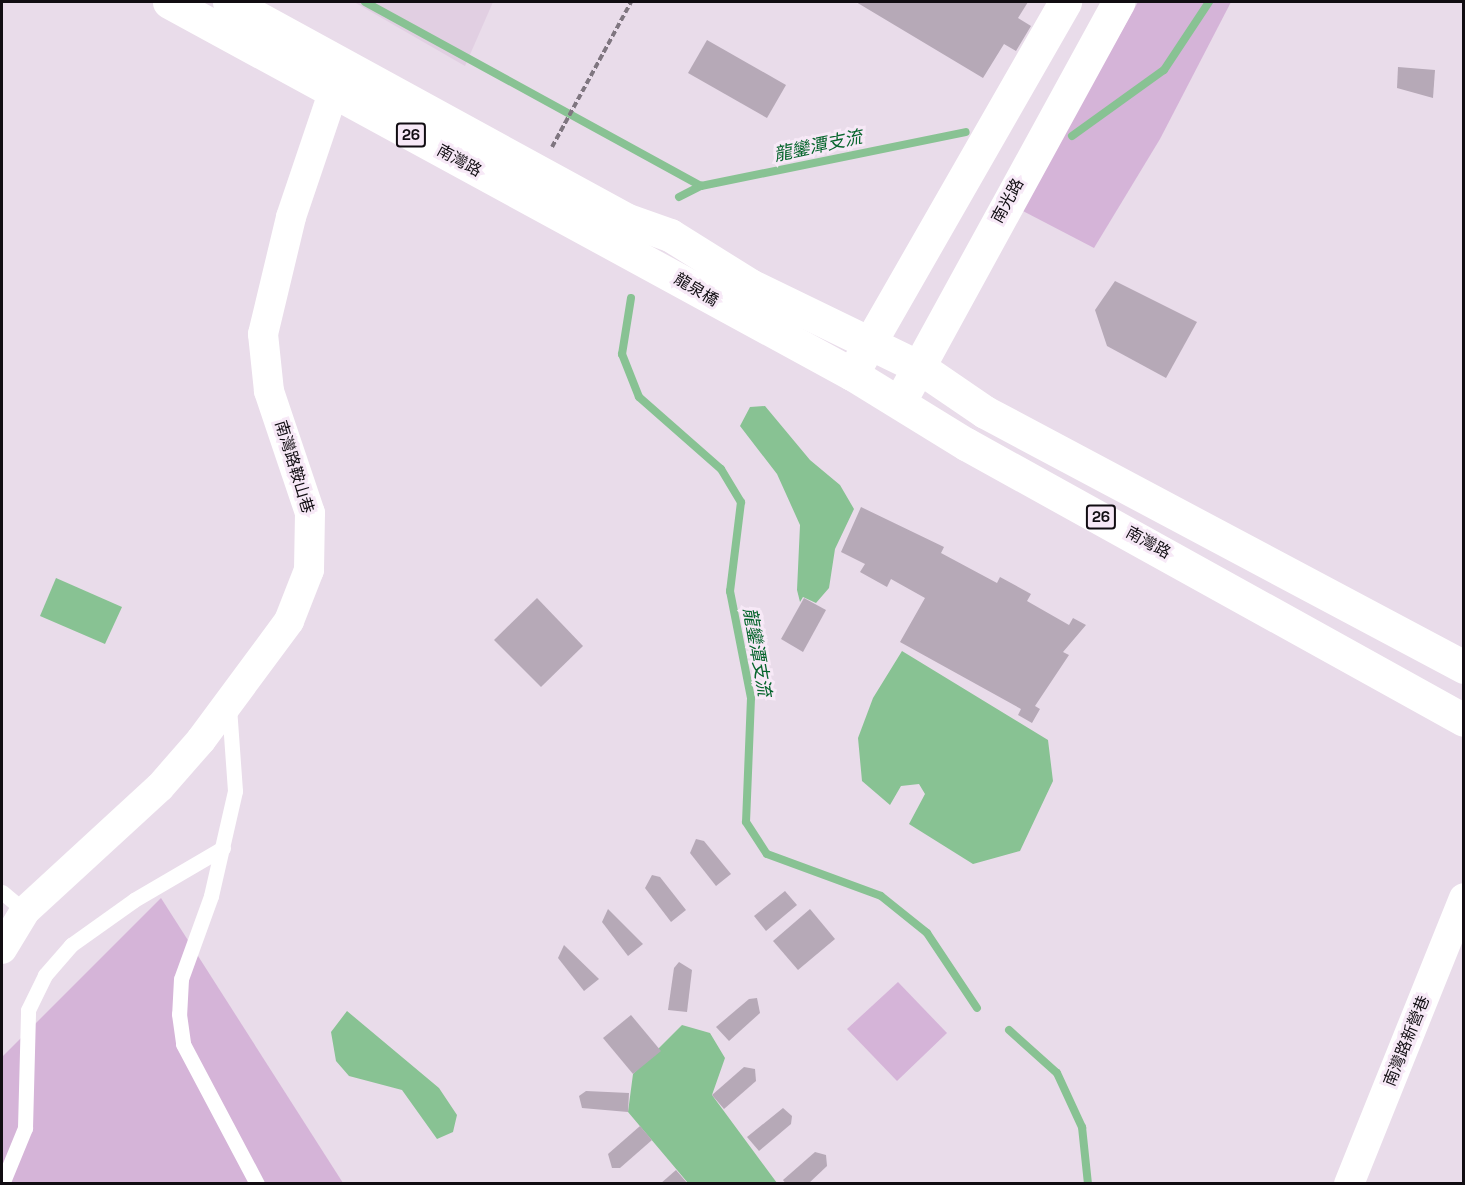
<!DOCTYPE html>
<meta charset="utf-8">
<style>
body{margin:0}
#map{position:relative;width:1465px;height:1185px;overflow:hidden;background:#e9dcea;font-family:"Space Grotesk","Noto Sans TC",sans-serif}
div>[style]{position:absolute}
.built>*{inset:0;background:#e1cfe2}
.green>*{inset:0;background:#d5b4d8}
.water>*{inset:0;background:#88c293}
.stream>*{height:8px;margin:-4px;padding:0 4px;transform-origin:4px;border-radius:4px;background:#88c293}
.building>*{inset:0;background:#b6a9b7}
.path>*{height:4px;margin-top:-2px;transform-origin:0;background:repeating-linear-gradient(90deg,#7f7680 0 6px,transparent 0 9px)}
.lane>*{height:15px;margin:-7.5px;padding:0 7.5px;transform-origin:7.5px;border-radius:7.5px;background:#fff}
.street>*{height:30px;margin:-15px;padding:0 15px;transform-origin:15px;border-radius:15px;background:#fff}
.secondary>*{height:33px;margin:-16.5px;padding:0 16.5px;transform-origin:16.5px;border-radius:16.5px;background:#fff}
.primary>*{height:33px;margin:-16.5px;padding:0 16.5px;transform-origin:16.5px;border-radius:16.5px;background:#fff}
span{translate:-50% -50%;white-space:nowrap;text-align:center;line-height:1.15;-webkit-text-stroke:6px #f7e9f7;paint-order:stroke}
.shield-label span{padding:2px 4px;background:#f7e9f7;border:2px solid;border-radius:4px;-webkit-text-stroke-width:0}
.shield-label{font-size:15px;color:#110d12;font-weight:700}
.street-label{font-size:16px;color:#110d12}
.water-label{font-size:18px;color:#06652c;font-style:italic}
.frame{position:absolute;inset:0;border:3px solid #110d12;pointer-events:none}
</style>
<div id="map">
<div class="built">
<i style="clip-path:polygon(354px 2px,493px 2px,465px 66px)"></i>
</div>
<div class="green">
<i style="clip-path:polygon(1138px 2px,1231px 2px,1160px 139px,1094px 248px,1021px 210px)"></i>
<i style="clip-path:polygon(161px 898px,343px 1183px,2px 1184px,2px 1057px)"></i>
<i style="clip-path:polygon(898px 982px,947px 1033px,897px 1081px,847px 1029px)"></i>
</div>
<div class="water">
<i style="clip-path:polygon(765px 406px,810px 460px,840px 485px,854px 509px,835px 549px,829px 588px,816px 603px,803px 597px,800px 602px,797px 590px,800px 525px,777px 474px,740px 426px,750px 407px)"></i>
<i style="clip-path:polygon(56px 578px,122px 607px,105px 644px,40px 616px)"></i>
<i style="clip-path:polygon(902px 651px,1048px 740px,1053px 781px,1020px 851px,973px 864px,909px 824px,925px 794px,919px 784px,901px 786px,890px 805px,862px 781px,858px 738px,873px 698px)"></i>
<i style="clip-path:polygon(347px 1011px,439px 1088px,457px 1115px,453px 1132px,437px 1139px,402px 1090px,349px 1076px,336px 1061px,331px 1032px)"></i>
<i style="clip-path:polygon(682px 1025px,710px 1033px,725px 1058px,712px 1095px,777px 1183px,688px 1183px,628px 1112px,633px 1074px)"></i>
</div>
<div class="stream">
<i style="left:365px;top:2px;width:383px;rotate:28.7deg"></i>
<i style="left:1072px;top:136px;width:113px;rotate:-35.7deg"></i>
<i style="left:1164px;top:70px;width:82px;rotate:-56.5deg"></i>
<i style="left:679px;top:197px;width:25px;rotate:-27deg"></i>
<i style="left:701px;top:186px;width:270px;rotate:-11.5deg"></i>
<i style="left:631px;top:298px;width:57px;rotate:99.1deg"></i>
<i style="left:622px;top:354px;width:46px;rotate:68.4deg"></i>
<i style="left:639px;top:397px;width:109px;rotate:41.3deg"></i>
<i style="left:721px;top:469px;width:39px;rotate:59deg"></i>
<i style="left:741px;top:502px;width:90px;rotate:97deg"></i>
<i style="left:730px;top:591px;width:109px;rotate:78.9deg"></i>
<i style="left:751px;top:698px;width:124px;rotate:92.3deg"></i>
<i style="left:746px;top:822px;width:38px;rotate:57deg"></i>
<i style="left:767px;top:854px;width:121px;rotate:20.2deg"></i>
<i style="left:881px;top:896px;width:59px;rotate:38.8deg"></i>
<i style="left:927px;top:933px;width:90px;rotate:56.3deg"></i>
<i style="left:1009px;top:1030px;width:64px;rotate:41.9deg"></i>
<i style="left:1057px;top:1073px;width:60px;rotate:65.2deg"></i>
<i style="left:1082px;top:1127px;width:57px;rotate:84deg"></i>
</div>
<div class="building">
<i style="clip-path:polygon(856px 2px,1028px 2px,1018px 18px,1031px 26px,1016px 51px,1004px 44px,983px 78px)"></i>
<i style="clip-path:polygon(707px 40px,786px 85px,767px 118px,688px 73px)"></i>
<i style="clip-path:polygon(1398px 67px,1435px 70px,1433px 98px,1397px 88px)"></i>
<i style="clip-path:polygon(1115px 281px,1197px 322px,1166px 378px,1107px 346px,1095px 310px)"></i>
<i style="clip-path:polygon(861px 507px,944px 547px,941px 553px,997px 583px,1000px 577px,1031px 594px,1027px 601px,1069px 625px,1073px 618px,1086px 625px,1063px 652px,1069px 655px,1035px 706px,1040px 709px,1032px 723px,1018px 715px,1021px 709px,900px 642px,925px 598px,891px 579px,887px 587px,860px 572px,865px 564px,841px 552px)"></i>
<i style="clip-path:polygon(537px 598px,583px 646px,541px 687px,494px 640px)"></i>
<i style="clip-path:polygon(804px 598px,826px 610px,803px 652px,781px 639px)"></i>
<i style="clip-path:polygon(696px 839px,704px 841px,731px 874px,716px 886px,690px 853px)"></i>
<i style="clip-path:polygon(652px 875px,660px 877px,686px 910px,671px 922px,645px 888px)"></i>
<i style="clip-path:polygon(785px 891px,797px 905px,766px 931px,754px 916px)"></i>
<i style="clip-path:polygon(608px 909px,643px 944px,628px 956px,602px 922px)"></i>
<i style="clip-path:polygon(810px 909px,835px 939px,798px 970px,773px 941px)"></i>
<i style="clip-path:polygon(564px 945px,599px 979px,584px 991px,558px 958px)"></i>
<i style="clip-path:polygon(679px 962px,692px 970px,687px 1012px,668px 1010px,674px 968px)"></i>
<i style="clip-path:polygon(757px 998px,760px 1013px,729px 1041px,716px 1027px,749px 999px)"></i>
<i style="clip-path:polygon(631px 1015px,661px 1051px,633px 1074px,603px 1038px)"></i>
<i style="clip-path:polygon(744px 1067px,755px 1069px,756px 1081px,724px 1109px,712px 1095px)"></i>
<i style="clip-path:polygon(586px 1091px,629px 1093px,628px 1112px,582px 1108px,579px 1096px)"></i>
<i style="clip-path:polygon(783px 1108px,792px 1116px,791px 1124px,759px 1151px,747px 1137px)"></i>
<i style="clip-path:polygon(640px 1126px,652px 1140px,620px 1168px,612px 1168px,608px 1154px)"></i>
<i style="clip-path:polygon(815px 1152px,826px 1155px,827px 1166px,808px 1184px,786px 1184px,783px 1180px)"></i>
<i style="clip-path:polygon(676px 1170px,688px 1184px,660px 1184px)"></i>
</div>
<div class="path">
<i style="left:552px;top:147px;width:165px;rotate:-61.4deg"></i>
</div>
<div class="lane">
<i style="left:229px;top:707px;width:84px;rotate:85.9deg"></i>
<i style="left:235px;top:791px;width:108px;rotate:102.9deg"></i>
<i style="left:211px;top:896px;width:88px;rotate:109.9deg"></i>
<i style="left:181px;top:979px;width:35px;rotate:93deg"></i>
<i style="left:179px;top:1014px;width:30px;rotate:82deg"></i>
<i style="left:183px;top:1044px;width:158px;rotate:62.1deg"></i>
<i style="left:2px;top:892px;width:30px;rotate:40deg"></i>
<i style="left:2px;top:1184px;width:61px;rotate:-67.7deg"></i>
<i style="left:25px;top:1128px;width:118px;rotate:-88.5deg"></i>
<i style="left:28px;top:1010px;width:39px;rotate:-64deg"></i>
<i style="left:45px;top:975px;width:40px;rotate:-49deg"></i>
<i style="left:71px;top:945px;width:77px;rotate:-35.5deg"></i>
<i style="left:134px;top:900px;width:103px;rotate:-30.3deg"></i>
</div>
<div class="street">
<i style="left:2px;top:949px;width:44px;rotate:-58.8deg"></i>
<i style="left:25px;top:911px;width:183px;rotate:-42.6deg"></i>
<i style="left:160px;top:787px;width:62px;rotate:-48.9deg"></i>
<i style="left:201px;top:740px;width:148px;rotate:-53.5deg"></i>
<i style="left:289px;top:621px;width:55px;rotate:-68.6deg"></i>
<i style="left:309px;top:570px;width:57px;rotate:-89deg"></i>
<i style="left:310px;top:513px;width:129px;rotate:-108.6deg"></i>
<i style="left:269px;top:391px;width:57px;rotate:-96deg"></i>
<i style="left:263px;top:334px;width:120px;rotate:-76.5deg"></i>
<i style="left:291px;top:217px;width:156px;rotate:-71.3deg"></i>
<i style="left:1349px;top:1184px;width:308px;rotate:-68.1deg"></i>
</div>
<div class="secondary">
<i style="left:852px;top:374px;width:429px;rotate:-60.2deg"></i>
<i style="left:900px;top:401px;width:455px;rotate:-61.3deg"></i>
</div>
<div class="primary">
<i style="left:169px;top:2px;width:778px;rotate:28.58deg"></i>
<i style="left:852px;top:374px;width:134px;rotate:31.6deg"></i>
<i style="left:966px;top:444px;width:569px;rotate:29deg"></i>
<i style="left:229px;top:2px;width:452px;rotate:28.7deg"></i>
<i style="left:625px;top:219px;width:48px;rotate:19.6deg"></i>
<i style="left:670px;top:235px;width:94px;rotate:32deg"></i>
<i style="left:750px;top:285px;width:188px;rotate:25.9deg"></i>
<i style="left:919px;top:367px;width:80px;rotate:34.3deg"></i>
<i style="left:985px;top:412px;width:543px;rotate:28.03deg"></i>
</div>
<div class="shield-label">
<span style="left:411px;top:135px">26</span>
<span style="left:1101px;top:517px">26</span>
</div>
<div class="street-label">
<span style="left:459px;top:161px;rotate:29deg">南灣路</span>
<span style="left:1008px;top:201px;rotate:-61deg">南光路</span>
<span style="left:696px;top:290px;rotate:31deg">龍泉橋</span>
<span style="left:294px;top:467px;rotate:73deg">南灣路鞍山巷</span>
<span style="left:1148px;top:543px;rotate:29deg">南灣路</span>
<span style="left:1407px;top:1041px;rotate:-68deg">南灣路新營巷</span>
</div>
<div class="water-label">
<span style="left:818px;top:146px;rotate:-12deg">龍鑾潭支流</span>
<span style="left:757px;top:652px;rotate:80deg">龍鑾潭支流</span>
</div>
<div class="frame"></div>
</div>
